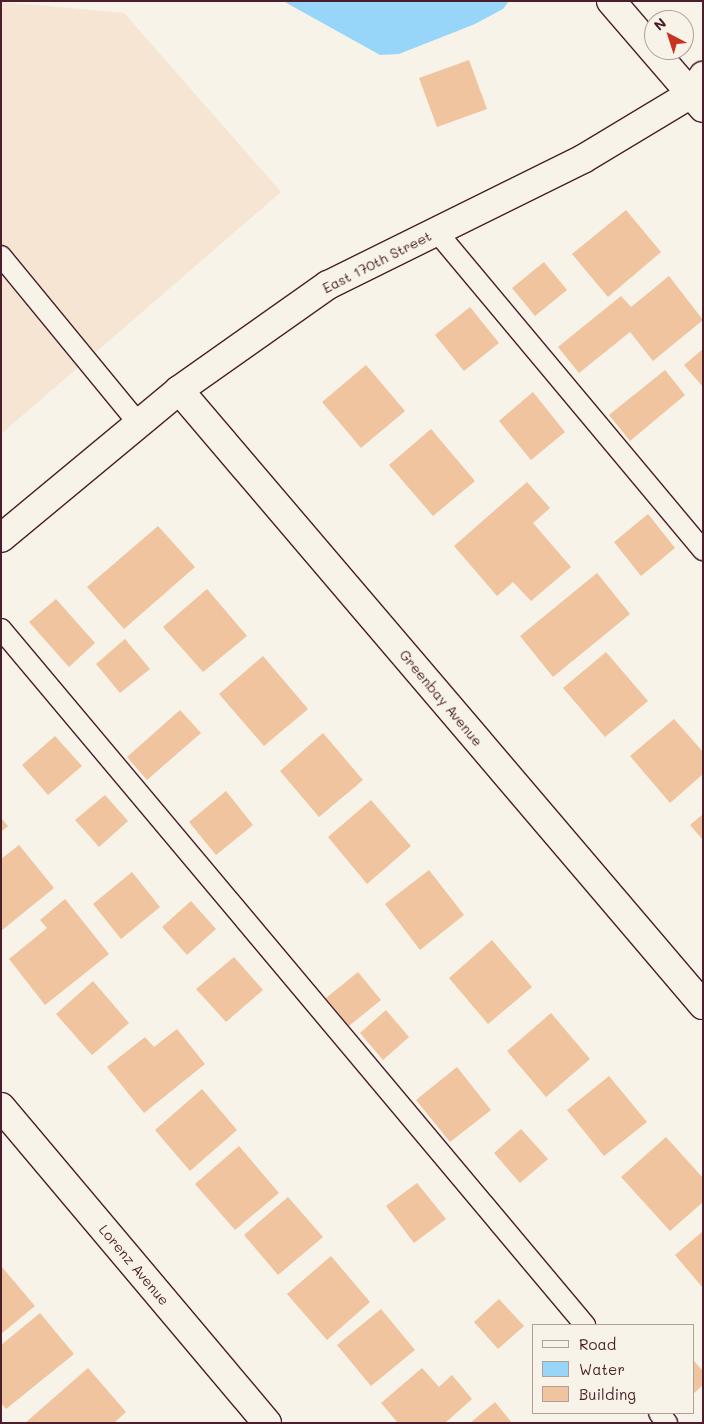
<!DOCTYPE html>
<style>
body{margin:0}
#map{position:relative;width:704px;height:1424px;overflow:hidden;background:#f7f3e8;font-family:Mali,sans-serif}
div>[style]{position:absolute}
.built>*{inset:0;background:#f5e5d2}
.water>*{inset:0;background:#97d6f8}
.building>*{inset:0;background:#efc49e}
.roads{filter:drop-shadow(1px 0 #4a1f2b) drop-shadow(-1px 0 #4a1f2b) drop-shadow(0 1px #4a1f2b) drop-shadow(0 -1px #4a1f2b)}
.service>*{height:20px;margin:-10px;padding:0 10px;transform-origin:10px;border-radius:10px;background:#f7f3e8}
.minor>*{height:28px;margin:-14px;padding:0 14px;transform-origin:14px;border-radius:14px;background:#f7f3e8}
.tertiary>*{height:28px;margin:-14px;padding:0 14px;transform-origin:14px;border-radius:14px;background:#f7f3e8}
.secondary>*{height:28px;margin:-14px;padding:0 14px;transform-origin:14px;border-radius:14px;background:#f7f3e8}
span{translate:-50% -50%;white-space:nowrap;text-align:center;line-height:1.15;-webkit-text-stroke:5px #f7f3e8;paint-order:stroke}
.street-label{font-size:14px;color:#4a1f2b}
.frame{position:absolute;inset:0;border:2px solid #4a1f2b;pointer-events:none}
.legend{position:absolute;left:532px;top:1324px;width:162px;height:90px;box-sizing:border-box;background:#f7f3e8;border:1px solid #b29e9c;margin:0;padding:6px 9px;list-style:none;font-size:15px;color:#4a1f2b}
.legend li{display:flex;align-items:center;gap:10px;height:25px}
.legend b{width:25px;border:1px solid #b29e9c}
.north{position:absolute;left:644px;top:10px;width:50px;height:50px;box-sizing:border-box;background:#f7f3e8;border:1px solid #b29e9c;border-radius:50%;rotate:320deg;font-size:14px;font-weight:700;line-height:20px;text-align:center;color:#4a1f2b}
.north::after{content:'';display:block;margin:auto;width:18px;height:22px;background:#c8321e;clip-path:polygon(50% 0,100% 100%,50% 72%,0 100%)}
</style>
<div id="map">
<div class="built">
<i style="clip-path:polygon(1px 2px,124px 13px,281px 192px,1px 434px)"></i>
</div>
<div class="water">
<i style="clip-path:polygon(283px 1px,509px 1px,503px 9px,475px 24px,399px 54px,380px 55px)"></i>
</div>
<div class="building">
<i style="clip-path:polygon(469px 60px,487px 109px,437px 127px,419px 78px)"></i>
<i style="clip-path:polygon(626px 210px,661px 252px,608px 297px,572px 254px)"></i>
<i style="clip-path:polygon(544px 262px,567px 290px,535px 316px,512px 288px)"></i>
<i style="clip-path:polygon(669px 276px,703px 320px,653px 361px,630px 332px,579px 373px,558px 347px,621px 296px,631px 307px)"></i>
<i style="clip-path:polygon(470px 307px,499px 343px,464px 371px,435px 335px)"></i>
<i style="clip-path:polygon(703px 349px,703px 387px,684px 365px)"></i>
<i style="clip-path:polygon(366px 365px,405px 411px,361px 448px,322px 402px)"></i>
<i style="clip-path:polygon(665px 370px,685px 395px,630px 441px,609px 415px)"></i>
<i style="clip-path:polygon(533px 392px,565px 432px,531px 460px,499px 421px)"></i>
<i style="clip-path:polygon(431px 429px,475px 481px,433px 516px,389px 465px)"></i>
<i style="clip-path:polygon(527px 482px,550px 508px,533px 523px,571px 567px,531px 601px,513px 582px,497px 596px,454px 546px)"></i>
<i style="clip-path:polygon(648px 514px,675px 548px,641px 576px,614px 542px)"></i>
<i style="clip-path:polygon(158px 526px,195px 567px,124px 629px,87px 587px)"></i>
<i style="clip-path:polygon(597px 573px,630px 614px,553px 677px,520px 636px)"></i>
<i style="clip-path:polygon(207px 589px,247px 636px,203px 672px,163px 627px)"></i>
<i style="clip-path:polygon(56px 599px,95px 643px,69px 667px,29px 622px)"></i>
<i style="clip-path:polygon(125px 639px,150px 669px,120px 693px,96px 664px)"></i>
<i style="clip-path:polygon(606px 652px,648px 701px,605px 737px,563px 688px)"></i>
<i style="clip-path:polygon(263px 656px,308px 709px,264px 746px,219px 694px)"></i>
<i style="clip-path:polygon(180px 710px,201px 733px,147px 780px,127px 757px)"></i>
<i style="clip-path:polygon(674px 719px,703px 752px,703px 774px,670px 803px,630px 756px)"></i>
<i style="clip-path:polygon(323px 733px,363px 780px,319px 817px,280px 771px)"></i>
<i style="clip-path:polygon(55px 736px,82px 766px,48px 795px,22px 765px)"></i>
<i style="clip-path:polygon(226px 791px,253px 825px,216px 855px,189px 822px)"></i>
<i style="clip-path:polygon(105px 795px,128px 821px,99px 847px,75px 820px)"></i>
<i style="clip-path:polygon(371px 800px,411px 846px,367px 884px,328px 837px)"></i>
<i style="clip-path:polygon(703px 814px,703px 840px,690px 825px)"></i>
<i style="clip-path:polygon(1px 818px,8px 826px,1px 832px)"></i>
<i style="clip-path:polygon(19px 845px,54px 888px,1px 931px,1px 859px)"></i>
<i style="clip-path:polygon(429px 870px,464px 915px,420px 950px,385px 904px)"></i>
<i style="clip-path:polygon(132px 872px,160px 907px,121px 939px,93px 904px)"></i>
<i style="clip-path:polygon(65px 899px,109px 954px,45px 1005px,9px 959px,47px 928px,40px 920px)"></i>
<i style="clip-path:polygon(191px 901px,216px 929px,187px 955px,162px 927px)"></i>
<i style="clip-path:polygon(492px 940px,532px 987px,488px 1024px,449px 978px)"></i>
<i style="clip-path:polygon(234px 957px,263px 990px,226px 1022px,196px 989px)"></i>
<i style="clip-path:polygon(358px 972px,381px 1000px,349px 1026px,326px 998px)"></i>
<i style="clip-path:polygon(93px 981px,129px 1023px,92px 1055px,56px 1014px)"></i>
<i style="clip-path:polygon(386px 1010px,409px 1037px,383px 1060px,360px 1033px)"></i>
<i style="clip-path:polygon(551px 1013px,590px 1059px,546px 1097px,507px 1051px)"></i>
<i style="clip-path:polygon(177px 1029px,205px 1064px,144px 1113px,107px 1067px,145px 1037px,154px 1047px)"></i>
<i style="clip-path:polygon(457px 1067px,491px 1110px,450px 1142px,416px 1100px)"></i>
<i style="clip-path:polygon(609px 1076px,647px 1122px,604px 1156px,567px 1110px)"></i>
<i style="clip-path:polygon(202px 1089px,237px 1130px,190px 1171px,155px 1130px)"></i>
<i style="clip-path:polygon(521px 1129px,548px 1159px,520px 1183px,494px 1153px)"></i>
<i style="clip-path:polygon(666px 1137px,703px 1178px,703px 1202px,670px 1231px,621px 1177px)"></i>
<i style="clip-path:polygon(239px 1146px,279px 1193px,235px 1230px,195px 1184px)"></i>
<i style="clip-path:polygon(417px 1183px,446px 1219px,414px 1243px,386px 1206px)"></i>
<i style="clip-path:polygon(288px 1197px,323px 1237px,278px 1275px,244px 1235px)"></i>
<i style="clip-path:polygon(703px 1231px,703px 1288px,675px 1255px)"></i>
<i style="clip-path:polygon(331px 1256px,370px 1302px,327px 1340px,287px 1294px)"></i>
<i style="clip-path:polygon(1px 1266px,35px 1306px,1px 1334px)"></i>
<i style="clip-path:polygon(499px 1299px,524px 1326px,498px 1349px,474px 1322px)"></i>
<i style="clip-path:polygon(381px 1309px,415px 1350px,371px 1386px,337px 1345px)"></i>
<i style="clip-path:polygon(40px 1313px,74px 1354px,6px 1409px,1px 1403px,1px 1345px)"></i>
<i style="clip-path:polygon(693px 1360px,703px 1371px,703px 1385px,693px 1394px)"></i>
<i style="clip-path:polygon(88px 1368px,126px 1412px,114px 1423px,25px 1423px)"></i>
<i style="clip-path:polygon(422px 1368px,439px 1387px,452px 1375px,472px 1399px,445px 1423px,398px 1423px,381px 1403px)"></i>
<i style="clip-path:polygon(495px 1402px,512px 1423px,470px 1423px)"></i>
</div>
<div class="roads">
<div class="service">
<i style="left:437px;top:232px;width:415px;rotate:50.1deg"></i>
<i style="left:1px;top:256px;width:217px;rotate:50.6deg"></i>
<i style="left:1px;top:629px;width:909px;rotate:50deg"></i>
<i style="left:659px;top:1413px;width:13px;rotate:51deg"></i>
</div>
<div class="minor">
<i style="left:691px;top:94px;width:22px;rotate:-56deg"></i>
<i style="left:179px;top:390px;width:808px;rotate:49.57deg"></i>
<i style="left:1px;top:1107px;width:413px;rotate:49.9deg"></i>
</div>
<div class="tertiary">
<i style="left:1px;top:538px;width:231px;rotate:-39.7deg"></i>
<i style="left:179px;top:390px;width:182px;rotate:-35.2deg"></i>
<i style="left:328px;top:285px;width:284px;rotate:-26.3deg"></i>
<i style="left:583px;top:159px;width:126px;rotate:-31deg"></i>
</div>
<div class="secondary">
<i style="left:611px;top:1px;width:141px;rotate:49.3deg"></i>
</div>
</div>
<div class="street-label">
<span style="left:377px;top:262px;rotate:-27deg">East 170th Street</span>
<span style="left:441px;top:698px;rotate:50deg">Greenbay Avenue</span>
<span style="left:134px;top:1265px;rotate:50deg">Lorenz Avenue</span>
</div>
<div class="frame"></div>
<ul class="legend">
<li><b style="height:6px;background:#f7f3e8"></b>Road</li>
<li><b style="height:14px;background:#97d6f8"></b>Water</li>
<li><b style="height:14px;background:#efc49e"></b>Building</li>
</ul>
<div class="north">N</div>
</div>
